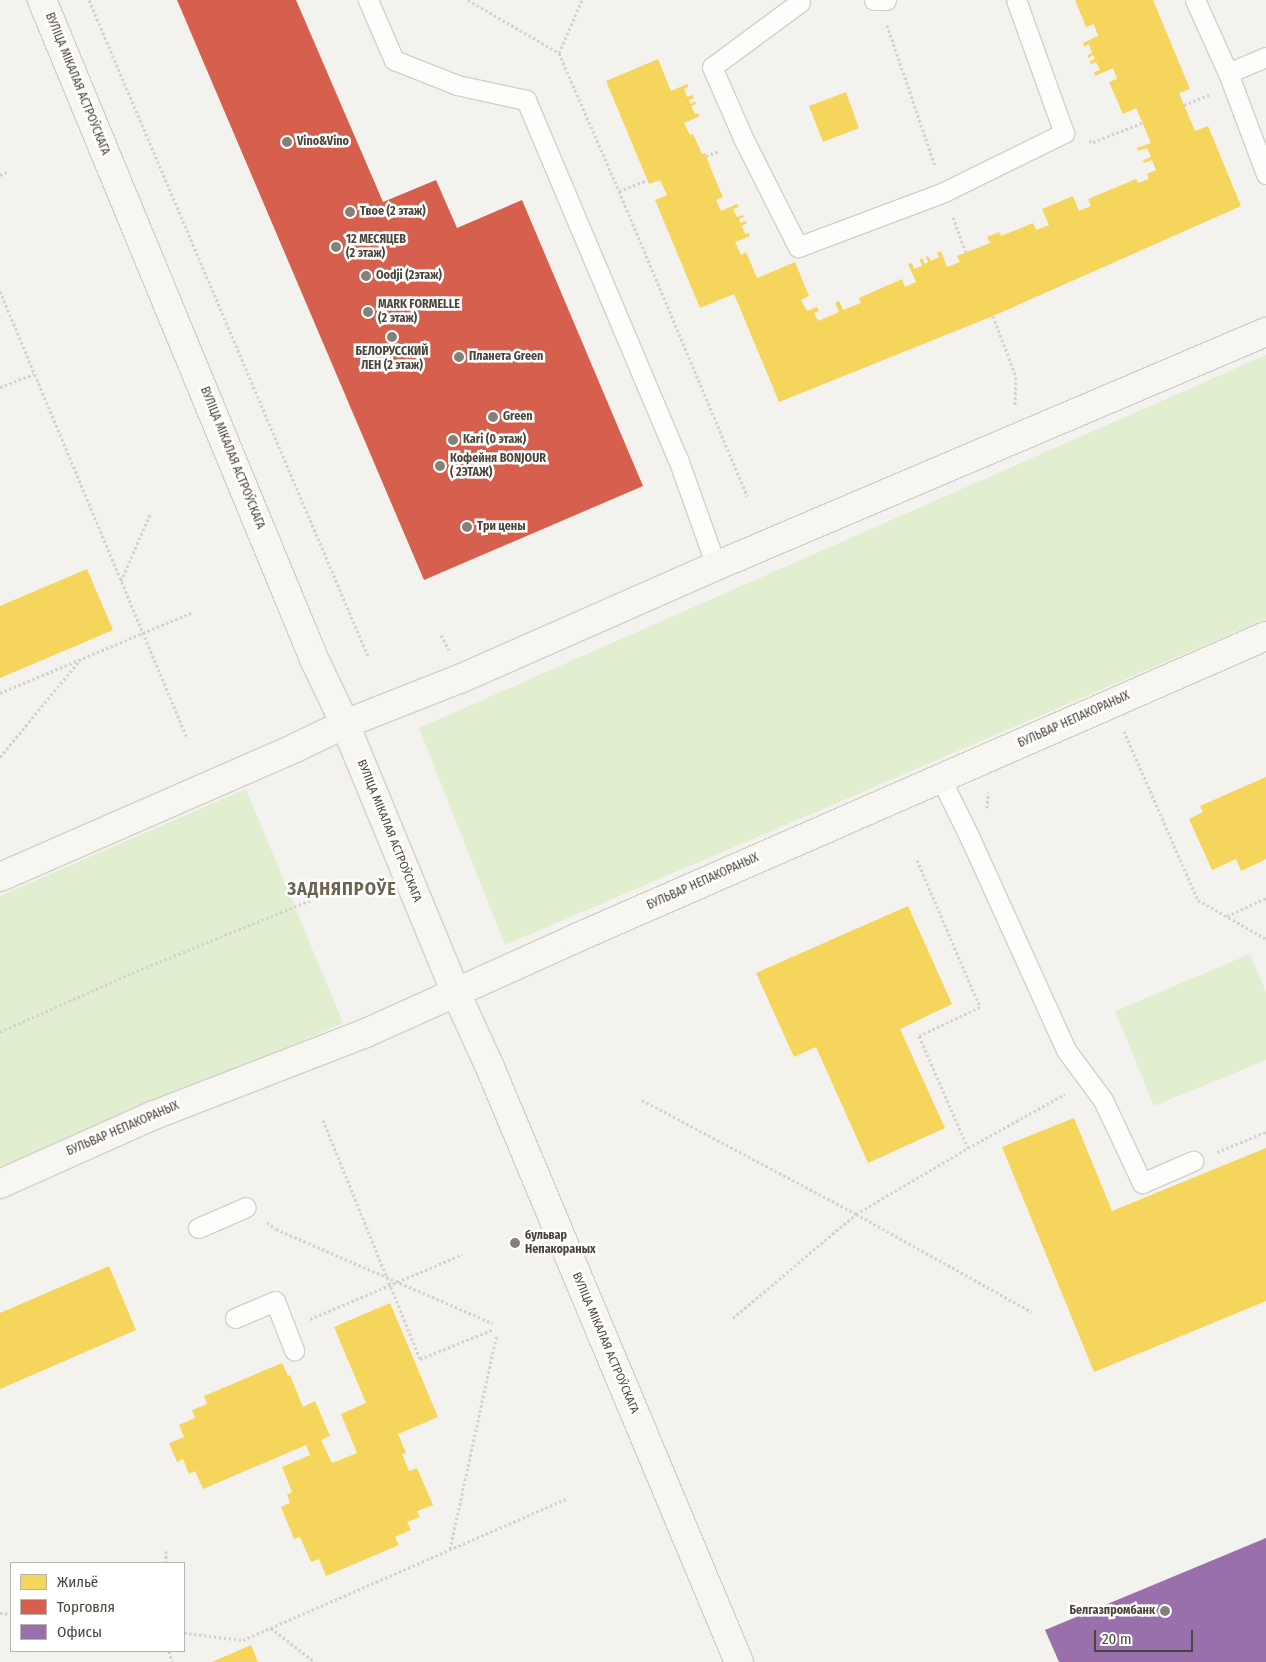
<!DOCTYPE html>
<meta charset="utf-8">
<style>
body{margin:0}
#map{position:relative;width:1266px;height:1662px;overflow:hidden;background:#f4f2ee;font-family:"Fira Sans Condensed",sans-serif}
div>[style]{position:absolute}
.green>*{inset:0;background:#e1eecf}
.homes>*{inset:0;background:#f6d55c}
.shops>*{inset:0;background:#d6604d}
.offices>*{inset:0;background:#9970ab}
.path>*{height:3px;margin-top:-1.5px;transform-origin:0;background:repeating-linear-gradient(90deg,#d3d2cc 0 2.5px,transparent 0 5px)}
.roads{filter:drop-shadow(1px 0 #d2d0cb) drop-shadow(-1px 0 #d2d0cb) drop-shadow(0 1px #d2d0cb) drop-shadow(0 -1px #d2d0cb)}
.lane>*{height:19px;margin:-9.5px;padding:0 9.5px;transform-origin:9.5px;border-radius:9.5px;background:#fdfdfc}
.secondary>*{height:28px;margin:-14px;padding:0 14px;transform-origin:14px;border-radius:14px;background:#f7f6f1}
.dots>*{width:14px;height:14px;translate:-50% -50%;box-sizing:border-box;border:2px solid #fff;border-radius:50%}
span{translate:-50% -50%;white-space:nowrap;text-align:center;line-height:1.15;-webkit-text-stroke:5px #fff;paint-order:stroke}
.street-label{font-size:12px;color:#4b4439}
.poi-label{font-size:12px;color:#4b4439;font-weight:700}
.left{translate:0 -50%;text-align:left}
.right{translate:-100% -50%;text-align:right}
.district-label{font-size:18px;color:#6e6250;font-weight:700;letter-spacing:1px}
.legend{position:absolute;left:10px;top:1562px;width:175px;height:90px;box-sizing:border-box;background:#fff;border:1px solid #b7b4b0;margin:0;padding:6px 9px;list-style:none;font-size:15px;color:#4b4439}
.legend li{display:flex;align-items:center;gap:10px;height:25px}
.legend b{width:25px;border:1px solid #b7b4b0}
.scale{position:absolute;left:1094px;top:1630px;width:99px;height:22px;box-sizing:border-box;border:2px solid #4b4439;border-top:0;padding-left:6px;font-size:15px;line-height:18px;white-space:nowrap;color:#4b4439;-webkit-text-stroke:4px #fff;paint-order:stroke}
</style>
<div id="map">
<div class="green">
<i style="clip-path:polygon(1266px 355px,1266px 619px,505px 945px,419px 728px)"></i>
<i style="clip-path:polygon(246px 789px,343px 1023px,0 1175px,0 896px)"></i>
<i style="clip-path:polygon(1250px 954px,1266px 992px,1266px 1060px,1154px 1106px,1115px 1011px)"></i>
</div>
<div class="homes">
<i style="clip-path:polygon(1075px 0,1153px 0,1190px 89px,1179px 93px,1195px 131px,1208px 126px,1241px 206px,993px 316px,779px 402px,734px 294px,700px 308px,655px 200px,667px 195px,660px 180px,649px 184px,606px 81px,658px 59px,671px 91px,687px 84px,688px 87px,684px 89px,687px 97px,693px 95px,694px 98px,689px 100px,691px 104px,695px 101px,696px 104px,691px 106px,695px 114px,698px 113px,700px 116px,684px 123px,690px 135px,693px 134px,702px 154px,705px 153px,713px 174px,723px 197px,716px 200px,721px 211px,737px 204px,739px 207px,733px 209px,737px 217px,743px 215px,744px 217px,739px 219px,740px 223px,745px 221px,747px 223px,742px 226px,745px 234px,749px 233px,750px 236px,735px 242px,741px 255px,746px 252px,757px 278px,795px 262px,809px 296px,801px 300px,807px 311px,817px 307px,819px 311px,814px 313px,818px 321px,839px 312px,835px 303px,839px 301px,843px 310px,861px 303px,859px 298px,902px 279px,905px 287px,916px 282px,908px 264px,912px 263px,914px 269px,922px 266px,920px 260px,922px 258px,925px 264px,928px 262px,926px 257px,928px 256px,931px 261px,939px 257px,937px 253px,941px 251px,947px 267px,960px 262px,957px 256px,990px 243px,987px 237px,999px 232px,1001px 236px,1033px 223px,1036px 230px,1049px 225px,1042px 209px,1073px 196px,1079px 211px,1091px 206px,1088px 199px,1136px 179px,1138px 183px,1149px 179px,1147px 174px,1156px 170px,1152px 160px,1144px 163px,1143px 160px,1151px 157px,1147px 148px,1138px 151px,1137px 148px,1151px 143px,1136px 108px,1123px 114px,1109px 82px,1117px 79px,1113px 68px,1095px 76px,1094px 72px,1100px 70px,1096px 62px,1091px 64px,1090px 61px,1095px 59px,1093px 55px,1088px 58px,1088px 55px,1092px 53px,1089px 44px,1084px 47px,1083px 43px,1098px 36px,1094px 24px,1086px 27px)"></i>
<i style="clip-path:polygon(846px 92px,859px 128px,823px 142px,809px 106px)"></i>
<i style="clip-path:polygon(87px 569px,113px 630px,0 678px,0 606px)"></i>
<i style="clip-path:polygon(1266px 777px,1266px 859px,1241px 871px,1236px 859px,1212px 870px,1189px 819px,1203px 812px,1200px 806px)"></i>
<i style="clip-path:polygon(908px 906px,952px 1004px,900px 1029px,945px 1128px,868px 1163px,816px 1047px,794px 1057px,756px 973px)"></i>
<i style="clip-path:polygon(1074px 1118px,1112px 1211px,1266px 1148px,1266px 1301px,1094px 1372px,1002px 1147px)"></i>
<i style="clip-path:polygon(109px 1266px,136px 1330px,0 1389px,0 1313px)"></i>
<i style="clip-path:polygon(390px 1303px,438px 1417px,398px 1434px,406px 1453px,402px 1454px,409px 1471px,417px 1468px,433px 1505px,417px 1511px,420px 1517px,407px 1522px,411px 1530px,395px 1537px,399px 1545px,326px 1576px,319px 1559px,311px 1562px,300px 1537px,294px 1539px,281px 1507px,290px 1503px,287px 1495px,292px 1492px,282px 1467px,310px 1455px,306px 1445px,203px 1489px,195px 1471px,189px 1474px,183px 1459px,177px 1462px,169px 1443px,184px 1437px,179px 1425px,195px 1418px,192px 1410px,207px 1404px,204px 1396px,282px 1363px,288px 1376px,290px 1375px,303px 1407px,315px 1401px,330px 1436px,321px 1440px,332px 1463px,357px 1453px,341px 1414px,366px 1403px,334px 1327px)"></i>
<i style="clip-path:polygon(251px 1645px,258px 1662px,212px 1662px)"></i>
</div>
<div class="shops">
<i style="clip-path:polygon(177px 0,296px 0,383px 202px,436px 180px,457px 228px,522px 200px,643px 486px,424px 580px)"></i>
</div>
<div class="offices">
<i style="clip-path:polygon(1266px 1538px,1266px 1662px,1059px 1662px,1045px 1630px)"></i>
</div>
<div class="path">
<i style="left:89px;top:0;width:713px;rotate:66.96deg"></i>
<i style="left:468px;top:0;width:105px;rotate:30.2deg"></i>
<i style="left:559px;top:53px;width:150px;rotate:66.5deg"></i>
<i style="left:619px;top:191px;width:331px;rotate:67.2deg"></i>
<i style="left:887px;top:25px;width:149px;rotate:71.2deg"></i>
<i style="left:559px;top:53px;width:58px;rotate:-66.5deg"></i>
<i style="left:1184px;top:105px;width:27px;rotate:-22deg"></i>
<i style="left:1089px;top:141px;width:4px;rotate:14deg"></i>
<i style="left:1093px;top:142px;width:53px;rotate:-21.2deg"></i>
<i style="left:706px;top:156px;width:14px;rotate:-21deg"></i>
<i style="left:0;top:175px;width:8px;rotate:-23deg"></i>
<i style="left:619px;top:191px;width:30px;rotate:-21deg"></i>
<i style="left:953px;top:217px;width:37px;rotate:70deg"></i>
<i style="left:0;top:291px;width:485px;rotate:67.3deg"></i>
<i style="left:993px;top:316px;width:65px;rotate:69.3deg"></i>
<i style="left:1016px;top:377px;width:29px;rotate:92deg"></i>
<i style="left:0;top:387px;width:36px;rotate:-21deg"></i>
<i style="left:121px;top:581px;width:75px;rotate:-66.5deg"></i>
<i style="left:441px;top:635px;width:17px;rotate:62deg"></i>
<i style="left:0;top:693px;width:209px;rotate:-22.8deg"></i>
<i style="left:1124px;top:731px;width:184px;rotate:66.4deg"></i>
<i style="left:1198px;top:900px;width:78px;rotate:29.8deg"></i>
<i style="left:0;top:757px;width:126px;rotate:-50.5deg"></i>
<i style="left:987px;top:808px;width:16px;rotate:-86deg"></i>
<i style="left:917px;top:860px;width:160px;rotate:66.8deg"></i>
<i style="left:980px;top:1007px;width:68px;rotate:154.6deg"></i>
<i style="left:919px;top:1036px;width:122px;rotate:66.4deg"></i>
<i style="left:1227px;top:916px;width:43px;rotate:-24.8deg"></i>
<i style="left:0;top:1032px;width:145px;rotate:-24.1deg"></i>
<i style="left:132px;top:973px;width:193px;rotate:-22.2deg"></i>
<i style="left:642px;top:1100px;width:242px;rotate:28deg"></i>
<i style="left:856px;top:1214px;width:201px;rotate:29.1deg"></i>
<i style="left:323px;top:1120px;width:258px;rotate:67.9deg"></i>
<i style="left:420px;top:1359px;width:80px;rotate:-22.1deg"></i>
<i style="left:1217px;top:1152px;width:53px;rotate:-22.2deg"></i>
<i style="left:267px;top:1222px;width:11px;rotate:38deg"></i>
<i style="left:276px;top:1229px;width:236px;rotate:23.5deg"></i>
<i style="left:733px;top:1318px;width:161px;rotate:-40.2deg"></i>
<i style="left:856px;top:1214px;width:130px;rotate:-30.5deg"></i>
<i style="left:968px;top:1148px;width:111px;rotate:-29.1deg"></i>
<i style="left:310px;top:1319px;width:166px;rotate:-23deg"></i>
<i style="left:450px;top:1549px;width:220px;rotate:-77.7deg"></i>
<i style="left:166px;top:1563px;width:12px;rotate:-90deg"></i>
<i style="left:0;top:1613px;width:11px;rotate:5deg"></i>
<i style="left:271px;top:1628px;width:56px;rotate:37.7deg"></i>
<i style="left:184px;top:1633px;width:59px;rotate:6.8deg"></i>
<i style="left:243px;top:1640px;width:352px;rotate:-23.6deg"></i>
<i style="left:169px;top:1651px;width:11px;rotate:75deg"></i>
</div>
<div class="roads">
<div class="lane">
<i style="left:368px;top:0;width:65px;rotate:66.6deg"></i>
<i style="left:394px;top:60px;width:68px;rotate:21.6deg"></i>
<i style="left:457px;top:85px;width:71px;rotate:12.3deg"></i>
<i style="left:526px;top:100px;width:390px;rotate:67.1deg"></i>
<i style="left:678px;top:459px;width:114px;rotate:70.4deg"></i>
<i style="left:874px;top:0;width:12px"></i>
<i style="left:1195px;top:0;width:80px;rotate:65.7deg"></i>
<i style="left:1228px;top:73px;width:108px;rotate:69.4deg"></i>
<i style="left:800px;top:2px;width:109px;rotate:143.5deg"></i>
<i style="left:712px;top:67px;width:80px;rotate:66.3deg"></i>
<i style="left:744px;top:140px;width:120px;rotate:63.2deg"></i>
<i style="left:798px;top:247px;width:156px;rotate:-20.6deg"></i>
<i style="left:944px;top:192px;width:134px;rotate:-26.2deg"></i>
<i style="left:1064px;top:133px;width:141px;rotate:-109.8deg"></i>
<i style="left:1228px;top:73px;width:41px;rotate:-22.8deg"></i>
<i style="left:941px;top:779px;width:64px;rotate:63.8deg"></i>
<i style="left:969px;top:836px;width:235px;rotate:65.6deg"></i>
<i style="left:1066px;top:1050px;width:62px;rotate:53.5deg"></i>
<i style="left:1103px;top:1100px;width:92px;rotate:64.8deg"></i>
<i style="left:1142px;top:1183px;width:56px;rotate:-23.3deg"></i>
<i style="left:198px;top:1228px;width:52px;rotate:-23.6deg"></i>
<i style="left:235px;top:1318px;width:43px;rotate:-23deg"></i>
<i style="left:275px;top:1301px;width:53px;rotate:68.8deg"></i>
</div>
<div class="secondary">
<i style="left:42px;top:0;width:715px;rotate:67.56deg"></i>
<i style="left:315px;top:661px;width:70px;rotate:64.5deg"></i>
<i style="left:345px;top:724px;width:291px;rotate:67.6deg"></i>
<i style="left:456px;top:993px;width:79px;rotate:65.4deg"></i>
<i style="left:489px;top:1065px;width:647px;rotate:67.28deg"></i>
<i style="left:0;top:877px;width:322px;rotate:-23.6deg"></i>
<i style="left:295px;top:748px;width:55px;rotate:-25.6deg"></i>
<i style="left:345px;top:724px;width:126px;rotate:-21.5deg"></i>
<i style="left:462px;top:678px;width:278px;rotate:-23.8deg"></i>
<i style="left:716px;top:566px;width:598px;rotate:-23.05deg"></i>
<i style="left:0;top:1184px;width:167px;rotate:-24.1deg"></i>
<i style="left:152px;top:1116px;width:230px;rotate:-21.2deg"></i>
<i style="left:366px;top:1033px;width:228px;rotate:-24.3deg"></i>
<i style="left:574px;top:939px;width:755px;rotate:-23.65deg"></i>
</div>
</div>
<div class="dots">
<i style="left:287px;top:142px;background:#868178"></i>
<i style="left:350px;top:212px;background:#868178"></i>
<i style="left:336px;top:247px;background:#868178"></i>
<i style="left:366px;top:276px;background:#868178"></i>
<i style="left:368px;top:312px;background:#868178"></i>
<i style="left:392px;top:337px;background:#868178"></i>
<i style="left:459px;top:357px;background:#868178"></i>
<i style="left:493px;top:417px;background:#868178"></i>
<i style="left:453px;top:440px;background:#868178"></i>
<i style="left:440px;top:466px;background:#868178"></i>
<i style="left:467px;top:527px;background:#868178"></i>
<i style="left:515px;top:1243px;background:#868178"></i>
<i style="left:1165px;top:1611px;background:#868178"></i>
</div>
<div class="street-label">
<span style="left:77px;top:84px;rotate:68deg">ВУЛІЦА МІКАЛАЯ АСТРОЎСКАГА</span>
<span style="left:232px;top:458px;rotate:68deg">ВУЛІЦА МІКАЛАЯ АСТРОЎСКАГА</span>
<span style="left:1074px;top:720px;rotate:-24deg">БУЛЬВАР НЕПАКОРАНЫХ</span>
<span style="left:389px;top:831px;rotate:68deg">ВУЛІЦА МІКАЛАЯ АСТРОЎСКАГА</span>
<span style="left:703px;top:882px;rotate:-24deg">БУЛЬВАР НЕПАКОРАНЫХ</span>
<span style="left:123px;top:1129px;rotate:-23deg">БУЛЬВАР НЕПАКОРАНЫХ</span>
<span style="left:605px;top:1343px;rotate:67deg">ВУЛІЦА МІКАЛАЯ АСТРОЎСКАГА</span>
</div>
<div class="poi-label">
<span class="left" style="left:297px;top:142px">Vino&amp;Vino</span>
<span class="left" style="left:360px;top:212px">Твое (2 этаж)</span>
<span class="left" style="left:346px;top:247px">12 МЕСЯЦЕВ<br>(2 этаж)</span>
<span class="left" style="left:376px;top:276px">Oodji (2этаж)</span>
<span class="left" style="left:378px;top:312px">MARK FORMELLE<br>(2 этаж)</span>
<span style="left:392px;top:359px">БЕЛОРУССКИЙ<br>ЛЕН (2 этаж)</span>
<span class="left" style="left:469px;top:357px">Планета Green</span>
<span class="left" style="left:503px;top:417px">Green</span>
<span class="left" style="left:463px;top:440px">Kari (0 этаж)</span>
<span class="left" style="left:450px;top:466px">Кофейня BONJOUR<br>( 2ЭТАЖ)</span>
<span class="left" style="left:477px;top:527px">Три цены</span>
<span class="left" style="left:525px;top:1243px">бульвар<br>Непакораных</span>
<span class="right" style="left:1155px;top:1611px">Белгазпромбанк</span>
</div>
<div class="district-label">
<span style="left:342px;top:889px">ЗАДНЯПРОЎЕ</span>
</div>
<ul class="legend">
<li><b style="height:14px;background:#f6d55c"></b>Жильё</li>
<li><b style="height:14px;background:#d6604d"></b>Торговля</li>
<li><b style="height:14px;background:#9970ab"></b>Офисы</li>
</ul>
<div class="scale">20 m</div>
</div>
